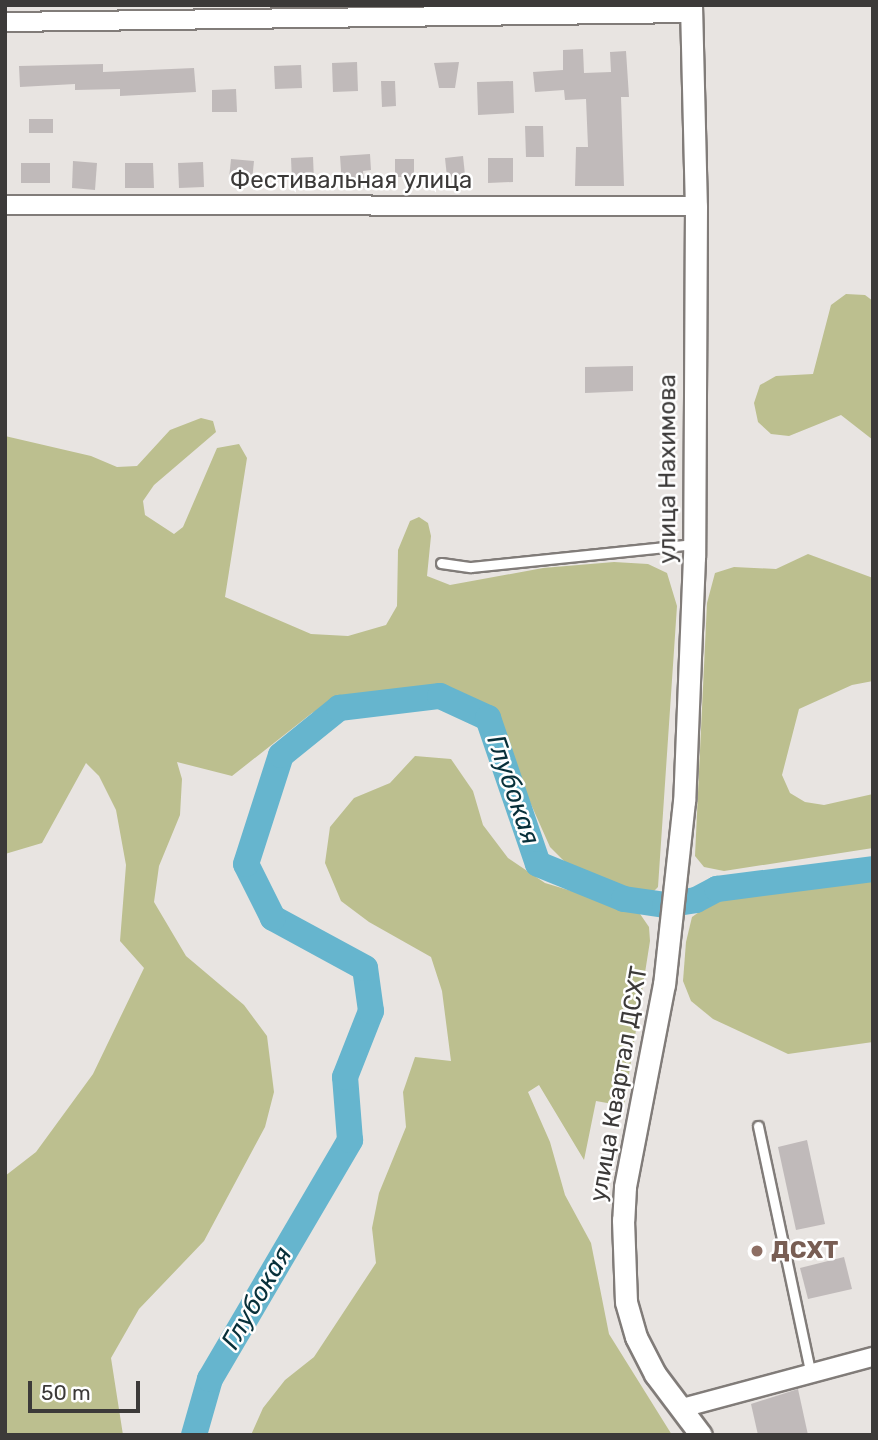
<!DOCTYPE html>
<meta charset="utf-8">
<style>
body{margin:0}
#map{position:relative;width:878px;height:1440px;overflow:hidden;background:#e8e4e1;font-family:Rubik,sans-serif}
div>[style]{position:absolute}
.green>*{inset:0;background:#bcbf8f}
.river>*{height:26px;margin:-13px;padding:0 13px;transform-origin:13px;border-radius:13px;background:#66b5ce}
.building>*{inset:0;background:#c0baba}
.roads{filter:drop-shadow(2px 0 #817c79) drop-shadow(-2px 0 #817c79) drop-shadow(0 2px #817c79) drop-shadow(0 -2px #817c79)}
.service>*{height:9px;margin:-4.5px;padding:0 4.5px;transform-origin:4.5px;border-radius:4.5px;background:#fff}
.minor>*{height:18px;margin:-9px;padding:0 9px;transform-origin:9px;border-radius:9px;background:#fff}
.tertiary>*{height:21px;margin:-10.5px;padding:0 10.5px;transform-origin:10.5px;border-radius:10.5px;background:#fff}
.dots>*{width:19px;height:19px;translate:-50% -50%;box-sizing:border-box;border:4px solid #fff;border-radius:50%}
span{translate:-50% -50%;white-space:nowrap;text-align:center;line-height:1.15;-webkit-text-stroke:5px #fff;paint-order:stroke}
.street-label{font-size:24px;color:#3c3a39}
.education-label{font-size:24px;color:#785e54;font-weight:700}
.left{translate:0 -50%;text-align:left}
.water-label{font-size:26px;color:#08303a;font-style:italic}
.frame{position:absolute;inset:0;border:7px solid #3c3a39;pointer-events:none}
.scale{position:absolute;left:28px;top:1381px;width:112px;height:32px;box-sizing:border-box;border:4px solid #3c3a39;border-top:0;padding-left:9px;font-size:21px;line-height:24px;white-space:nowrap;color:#3c3a39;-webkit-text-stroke:5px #fff;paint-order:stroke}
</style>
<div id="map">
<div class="green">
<i style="clip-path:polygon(846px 294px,865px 295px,873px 301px,873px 440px,841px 415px,789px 436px,771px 434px,758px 422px,754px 403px,760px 385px,776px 376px,813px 374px,831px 305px)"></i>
<i style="clip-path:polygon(201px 418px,213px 421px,216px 432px,154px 485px,143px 501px,145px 515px,174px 534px,183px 527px,217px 448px,239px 444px,247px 458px,225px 597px,311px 634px,348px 636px,386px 625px,397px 606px,398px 550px,410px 521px,419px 517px,428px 523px,431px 536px,427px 576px,450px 585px,543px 568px,614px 562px,648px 564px,667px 573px,677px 606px,658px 887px,652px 893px,638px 893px,566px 863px,550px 847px,490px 712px,466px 698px,425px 686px,338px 701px,312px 713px,232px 776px,177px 762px,182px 779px,180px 815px,159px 866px,154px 902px,186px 956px,244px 1005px,267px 1036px,274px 1092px,265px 1127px,204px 1241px,139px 1309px,111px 1358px,123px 1435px,5px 1435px,5px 1176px,36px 1152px,93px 1074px,144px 968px,120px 941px,126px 865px,116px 810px,99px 776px,86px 763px,42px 843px,5px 854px,5px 436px,91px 456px,117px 467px,137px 466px,170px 430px)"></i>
<i style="clip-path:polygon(808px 554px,873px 578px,873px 681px,852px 685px,799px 709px,782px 775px,790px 793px,805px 802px,824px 805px,873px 794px,873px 848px,724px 871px,704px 867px,695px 856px,707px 603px,715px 573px,734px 567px,776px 569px)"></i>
<i style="clip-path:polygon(415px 756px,451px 759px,473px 791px,483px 825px,508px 858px,545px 883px,638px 911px,649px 927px,650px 941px,624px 1106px,596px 1101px,584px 1160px,539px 1085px,528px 1092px,550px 1142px,565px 1195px,591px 1243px,609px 1334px,672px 1435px,251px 1435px,263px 1408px,285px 1380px,314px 1357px,376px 1263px,372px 1228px,379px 1193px,406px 1127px,403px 1092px,415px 1057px,451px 1061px,442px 991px,431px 957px,369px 922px,341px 901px,325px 863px,330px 827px,354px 798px,390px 783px)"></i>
<i style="clip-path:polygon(873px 877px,873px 1042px,788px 1054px,713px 1019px,691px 1001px,683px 981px,686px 942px,692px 917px,709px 905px,741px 895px)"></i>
</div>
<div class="river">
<i style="left:194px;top:1435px;width:58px;rotate:-74.1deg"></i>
<i style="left:210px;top:1379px;width:277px;rotate:-59.6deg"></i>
<i style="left:350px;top:1140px;width:63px;rotate:-94.5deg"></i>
<i style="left:345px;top:1077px;width:71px;rotate:-68.5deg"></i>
<i style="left:371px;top:1011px;width:43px;rotate:-97.9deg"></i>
<i style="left:365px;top:968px;width:105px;rotate:-151.5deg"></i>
<i style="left:273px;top:918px;width:60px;rotate:-116.6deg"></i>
<i style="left:246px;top:864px;width:114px;rotate:-72.2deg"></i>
<i style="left:281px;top:755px;width:75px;rotate:-39deg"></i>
<i style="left:339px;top:708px;width:102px;rotate:-6.8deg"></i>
<i style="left:440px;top:696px;width:53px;rotate:24.6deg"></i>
<i style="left:488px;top:718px;width:154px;rotate:71.1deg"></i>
<i style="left:538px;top:864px;width:93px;rotate:22.1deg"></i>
<i style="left:624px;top:899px;width:41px;rotate:8.3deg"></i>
<i style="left:665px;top:905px;width:31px;rotate:-9deg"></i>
<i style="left:696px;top:900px;width:24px;rotate:-28deg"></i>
<i style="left:717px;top:889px;width:157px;rotate:-7.3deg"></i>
</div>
<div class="building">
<i style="clip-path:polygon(583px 49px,584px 73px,611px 72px,610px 52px,626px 51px,629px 97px,621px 97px,624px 186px,575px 186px,576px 147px,588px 147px,586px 99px,565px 100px,564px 90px,535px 92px,533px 72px,563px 70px,563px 50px)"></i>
<i style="clip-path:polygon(357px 62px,358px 91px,333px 92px,332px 63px)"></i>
<i style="clip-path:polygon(459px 62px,455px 88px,439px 88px,434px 63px)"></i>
<i style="clip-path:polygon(103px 64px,103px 72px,194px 68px,196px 92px,120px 96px,120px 89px,75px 90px,75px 84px,20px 87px,19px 66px)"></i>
<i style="clip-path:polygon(301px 65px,302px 88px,275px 89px,274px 66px)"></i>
<i style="clip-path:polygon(381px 81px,395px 81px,396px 106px,382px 107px)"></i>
<i style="clip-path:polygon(513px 81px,514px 113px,478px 115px,477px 82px)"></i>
<i style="clip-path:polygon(236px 89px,237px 112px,212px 112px,212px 90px)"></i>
<i style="clip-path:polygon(29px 119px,53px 119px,53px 133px,29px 133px)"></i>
<i style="clip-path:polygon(525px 126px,543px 126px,544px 157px,526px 157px)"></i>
<i style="clip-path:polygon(370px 154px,371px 170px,363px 171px,364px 183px,342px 185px,340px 156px)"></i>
<i style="clip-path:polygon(463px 156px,465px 175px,447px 177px,445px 158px)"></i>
<i style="clip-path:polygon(313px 157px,314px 181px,292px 182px,291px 158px)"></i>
<i style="clip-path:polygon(488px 158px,513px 158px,513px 182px,488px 183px)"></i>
<i style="clip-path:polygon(231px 159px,254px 161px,252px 181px,229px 179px)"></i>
<i style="clip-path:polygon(395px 159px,414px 159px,414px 177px,395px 177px)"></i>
<i style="clip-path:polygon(73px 161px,97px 163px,95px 190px,72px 188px)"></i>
<i style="clip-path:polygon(203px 162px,204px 187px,179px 188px,178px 163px)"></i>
<i style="clip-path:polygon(21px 163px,50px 163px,50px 183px,21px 183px)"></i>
<i style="clip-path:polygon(125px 163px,153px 163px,154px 188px,125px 188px)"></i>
<i style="clip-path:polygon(633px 366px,633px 391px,585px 393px,585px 367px)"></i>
<i style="clip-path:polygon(807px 1140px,825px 1224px,796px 1230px,778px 1147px)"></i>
<i style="clip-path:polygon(844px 1257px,852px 1289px,808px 1299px,800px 1268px)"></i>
<i style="clip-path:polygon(798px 1389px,808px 1435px,758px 1435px,751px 1404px)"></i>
</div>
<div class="roads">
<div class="service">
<i style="left:441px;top:563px;width:30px;rotate:8deg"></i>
<i style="left:471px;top:567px;width:222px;rotate:-5.9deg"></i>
<i style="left:758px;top:1126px;width:250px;rotate:78deg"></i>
</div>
<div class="minor">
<i style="left:5px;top:22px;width:687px;rotate:-0.75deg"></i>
<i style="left:5px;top:205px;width:691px;rotate:0.08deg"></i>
<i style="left:682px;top:1408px;width:198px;rotate:-15deg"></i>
</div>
<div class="tertiary">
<i style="left:691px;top:5px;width:201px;rotate:88.6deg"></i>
<i style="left:696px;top:206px;width:351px;rotate:90.3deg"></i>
<i style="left:694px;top:557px;width:244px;rotate:92.3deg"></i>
<i style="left:684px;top:801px;width:184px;rotate:96.2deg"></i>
<i style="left:664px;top:984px;width:207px;rotate:100.9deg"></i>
<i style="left:625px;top:1187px;width:33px;rotate:93deg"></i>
<i style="left:623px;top:1220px;width:82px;rotate:87.9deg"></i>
<i style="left:626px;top:1302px;width:36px;rotate:74deg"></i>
<i style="left:636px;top:1337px;width:42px;rotate:62.8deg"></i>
<i style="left:655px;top:1374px;width:76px;rotate:53deg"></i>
</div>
</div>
<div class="dots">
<i style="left:757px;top:1251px;background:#8d6e63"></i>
</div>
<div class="street-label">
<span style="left:351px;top:181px">Фестивальная улица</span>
<span style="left:668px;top:469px;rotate:-90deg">улица Нахимова</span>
<span style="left:619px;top:1084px;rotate:-80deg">улица Квартал ДСХТ</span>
</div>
<div class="education-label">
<span class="left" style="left:771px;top:1251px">ДСХТ</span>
</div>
<div class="water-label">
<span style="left:513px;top:790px;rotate:71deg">Глубокая</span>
<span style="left:257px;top:1298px;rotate:-60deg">Глубокая</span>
</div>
<div class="frame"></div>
<div class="scale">50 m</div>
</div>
